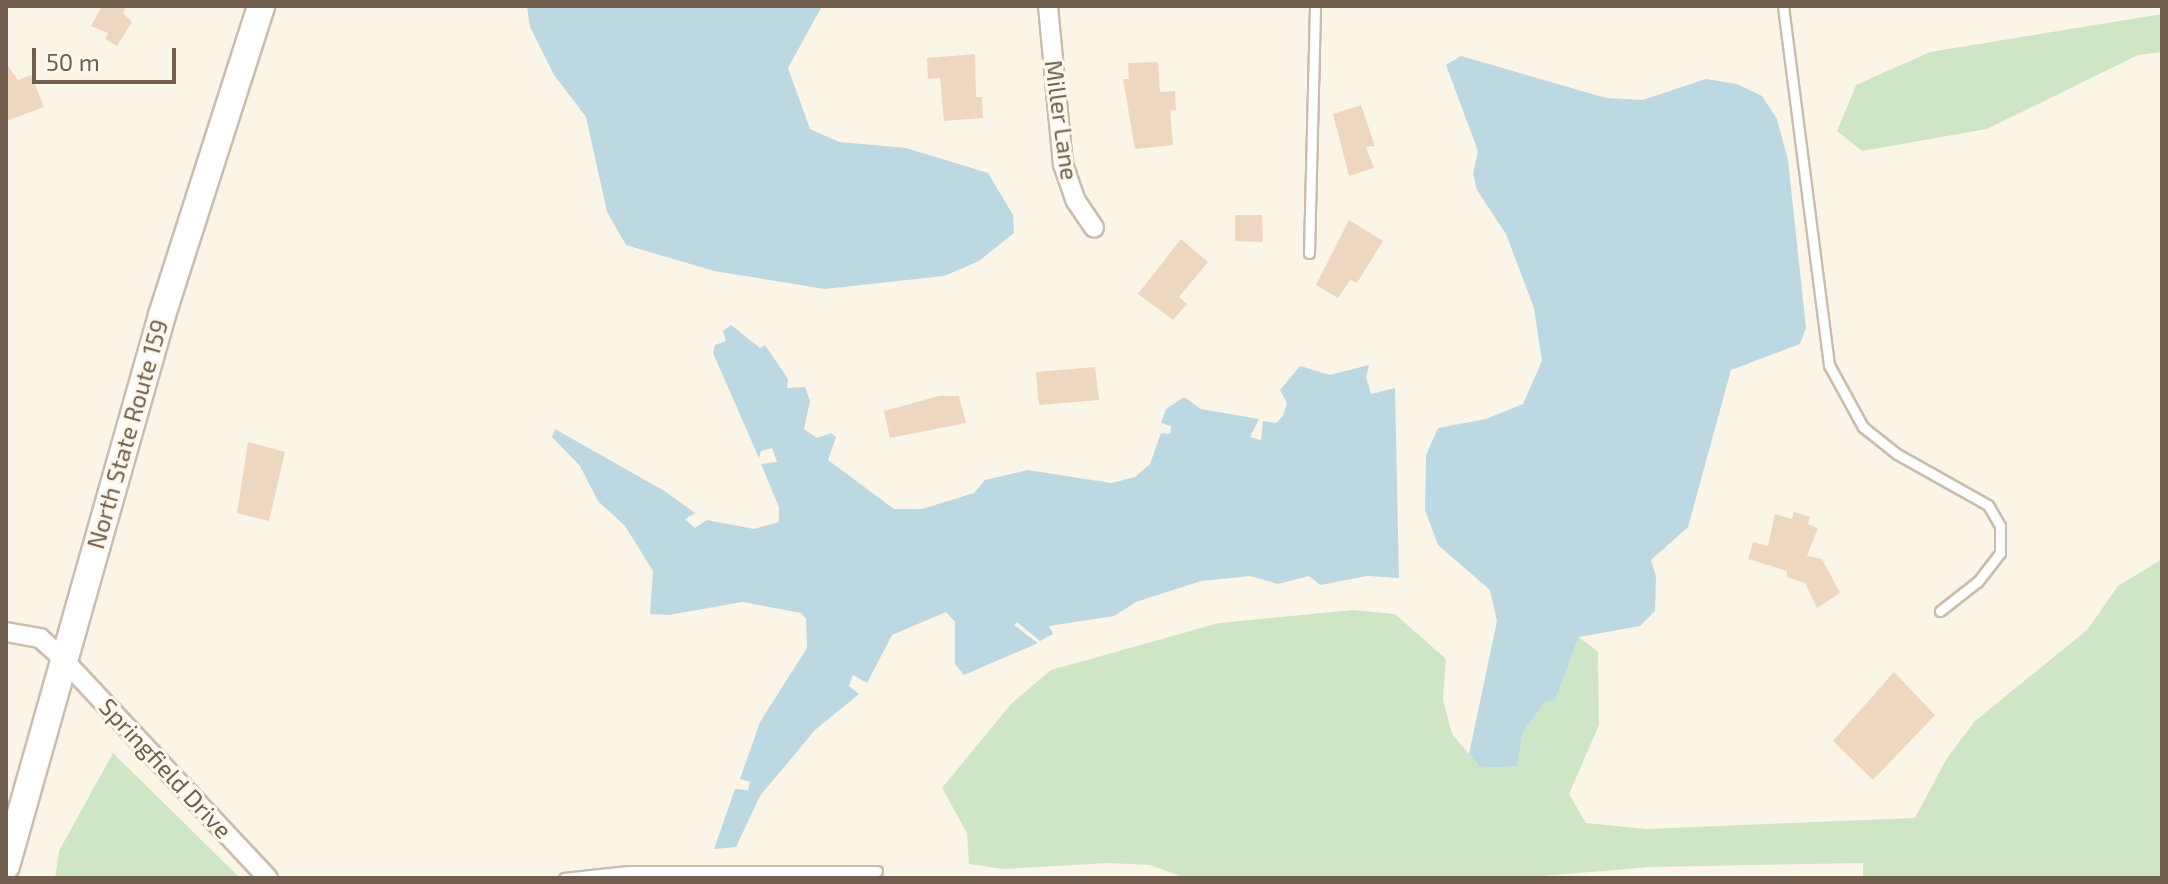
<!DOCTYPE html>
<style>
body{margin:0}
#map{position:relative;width:2168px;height:884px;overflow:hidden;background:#faf5e6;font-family:"Exo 2",sans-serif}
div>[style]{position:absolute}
.green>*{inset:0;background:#cfe6c6}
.water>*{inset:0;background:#bcd8e2}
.building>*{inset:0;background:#edd7c0}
.roads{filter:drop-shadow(2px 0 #cbbdad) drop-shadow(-2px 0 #cbbdad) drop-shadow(0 2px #cbbdad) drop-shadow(0 -2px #cbbdad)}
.lane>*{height:9px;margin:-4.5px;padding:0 4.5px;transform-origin:4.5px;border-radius:4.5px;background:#fff}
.street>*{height:18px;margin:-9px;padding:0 9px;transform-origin:9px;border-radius:9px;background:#fff}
.secondary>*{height:26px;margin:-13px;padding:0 13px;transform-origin:13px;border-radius:13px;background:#fff}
span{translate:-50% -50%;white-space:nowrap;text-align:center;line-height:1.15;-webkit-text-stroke:6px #fdf8ec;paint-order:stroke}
.street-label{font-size:24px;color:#715e4d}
.frame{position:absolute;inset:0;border:8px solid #715e4d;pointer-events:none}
.scale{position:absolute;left:32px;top:48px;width:144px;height:36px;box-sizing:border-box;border:4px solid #715e4d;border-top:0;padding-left:10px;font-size:24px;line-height:28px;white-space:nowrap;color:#715e4d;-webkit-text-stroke:6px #fdf8ec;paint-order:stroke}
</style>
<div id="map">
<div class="green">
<i style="clip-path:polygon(2162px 14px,2162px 52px,2138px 55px,1987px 129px,1862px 151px,1837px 131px,1856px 85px,1930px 52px)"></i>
<i style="clip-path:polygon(2162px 559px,2162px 878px,1863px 878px,1863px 863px,1651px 867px,1517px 878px,1185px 878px,1150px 865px,1108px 863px,1004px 869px,969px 864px,967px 833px,942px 788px,1011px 704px,1051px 670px,1219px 623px,1353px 610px,1395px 614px,1446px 659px,1443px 700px,1452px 734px,1481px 768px,1517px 766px,1523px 732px,1545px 702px,1555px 700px,1579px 637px,1598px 652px,1599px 725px,1569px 794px,1586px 823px,1646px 829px,1915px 818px,1947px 758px,1975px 721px,2087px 630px,2118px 586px)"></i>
<i style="clip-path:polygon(113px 753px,240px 878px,55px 878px,59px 851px)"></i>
</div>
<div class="water">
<i style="clip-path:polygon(527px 6px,822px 6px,788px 68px,810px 129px,839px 142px,906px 148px,988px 173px,1013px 215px,1014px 233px,979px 261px,944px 276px,825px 289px,714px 271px,626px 245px,607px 212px,586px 117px,554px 75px,530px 27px)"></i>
<i style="clip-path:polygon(1461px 56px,1606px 98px,1643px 100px,1706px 79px,1737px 84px,1762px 96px,1777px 119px,1788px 160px,1806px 328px,1800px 344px,1731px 370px,1688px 527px,1651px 560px,1656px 576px,1655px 611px,1640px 626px,1579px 637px,1555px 700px,1545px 702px,1523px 732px,1517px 766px,1481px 768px,1469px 754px,1497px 621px,1490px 590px,1438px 545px,1425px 510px,1426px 455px,1438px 428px,1486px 419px,1523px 404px,1542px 361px,1534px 308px,1506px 234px,1477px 190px,1473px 174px,1478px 151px,1446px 65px)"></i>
<i style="clip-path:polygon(731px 325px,760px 348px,765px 345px,788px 379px,787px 388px,805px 387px,810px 401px,804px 429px,817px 438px,831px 433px,836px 437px,828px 460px,894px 509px,922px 509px,974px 493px,985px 480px,1028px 470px,1111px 483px,1135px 477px,1150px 464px,1161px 433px,1170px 434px,1171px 426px,1161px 423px,1166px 409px,1184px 397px,1201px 409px,1259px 419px,1250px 437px,1261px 440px,1263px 421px,1276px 423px,1283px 416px,1287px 403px,1280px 390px,1300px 366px,1330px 375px,1369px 365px,1366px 377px,1371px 394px,1395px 388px,1399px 578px,1367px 576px,1320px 585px,1309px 576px,1278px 584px,1250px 576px,1201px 581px,1136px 602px,1114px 616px,1049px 626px,1053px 634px,1040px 641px,1017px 622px,1014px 625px,1038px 643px,964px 675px,955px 664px,955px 622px,946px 612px,892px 635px,867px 683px,853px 675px,849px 686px,859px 694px,815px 730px,760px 796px,736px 847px,714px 849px,735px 789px,748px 790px,750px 782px,740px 779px,760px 722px,807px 648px,806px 619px,801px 613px,742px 602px,669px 615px,650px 614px,653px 571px,625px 526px,598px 501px,580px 466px,552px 437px,555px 429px,666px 492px,695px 513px,685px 519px,695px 528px,707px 520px,754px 529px,779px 522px,779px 507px,761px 464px,777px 462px,772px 448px,761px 451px,759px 458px,713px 353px,715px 345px,726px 341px,723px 331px)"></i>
</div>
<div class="building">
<i style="clip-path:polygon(102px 6px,126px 6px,123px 13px,132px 22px,117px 46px,105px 39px,108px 33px,91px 26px)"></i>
<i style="clip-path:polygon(975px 54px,976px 97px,982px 97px,983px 118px,944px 121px,940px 78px,928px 79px,927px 58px)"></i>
<i style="clip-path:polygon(1158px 62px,1160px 92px,1175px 91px,1176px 110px,1170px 111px,1173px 145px,1135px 149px,1123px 79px,1129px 79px,1128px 63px)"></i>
<i style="clip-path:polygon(6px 63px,18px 80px,31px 75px,44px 107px,6px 121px)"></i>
<i style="clip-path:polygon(1361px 105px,1375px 146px,1366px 147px,1374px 168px,1349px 176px,1333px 114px)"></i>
<i style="clip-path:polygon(1235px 215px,1262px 215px,1263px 242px,1235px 241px)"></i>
<i style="clip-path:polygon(1349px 220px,1383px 241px,1357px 283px,1350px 280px,1338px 298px,1316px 285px)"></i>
<i style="clip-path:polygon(1181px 239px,1208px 262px,1179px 297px,1187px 304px,1173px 320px,1138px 294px)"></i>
<i style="clip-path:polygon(1095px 367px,1099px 400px,1039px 405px,1036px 372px)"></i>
<i style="clip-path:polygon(939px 396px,959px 396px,966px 423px,890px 438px,884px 411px)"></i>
<i style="clip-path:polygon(248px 442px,285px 452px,269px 521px,237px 513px)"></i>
<i style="clip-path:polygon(1794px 512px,1810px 517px,1808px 524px,1818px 528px,1807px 556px,1822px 559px,1840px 593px,1817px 608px,1805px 583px,1787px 577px,1787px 571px,1748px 559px,1753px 542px,1768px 546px,1775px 514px,1792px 519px)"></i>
<i style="clip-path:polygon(1894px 672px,1935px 715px,1873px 780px,1833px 741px)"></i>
</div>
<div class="roads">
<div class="lane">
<i style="left:1783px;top:6px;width:362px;rotate:82.7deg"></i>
<i style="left:1829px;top:365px;width:71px;rotate:61.3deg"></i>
<i style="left:1863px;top:427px;width:43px;rotate:38.5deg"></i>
<i style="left:1897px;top:454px;width:104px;rotate:29.3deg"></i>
<i style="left:1988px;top:505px;width:24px;rotate:60deg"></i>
<i style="left:2000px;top:526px;width:27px;rotate:90deg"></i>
<i style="left:2000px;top:553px;width:37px;rotate:128deg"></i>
<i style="left:1977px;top:582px;width:47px;rotate:141.9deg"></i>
<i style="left:1309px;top:253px;width:247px;rotate:-88.6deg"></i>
<i style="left:564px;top:878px;width:64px;rotate:-6.2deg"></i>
<i style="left:628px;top:871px;width:249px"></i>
</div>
<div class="street">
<i style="left:1048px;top:6px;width:159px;rotate:84.6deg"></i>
<i style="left:1063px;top:164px;width:39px;rotate:71deg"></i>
<i style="left:1076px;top:201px;width:32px;rotate:56deg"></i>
<i style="left:6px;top:632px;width:35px;rotate:10deg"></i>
<i style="left:40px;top:638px;width:30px;rotate:42deg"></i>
<i style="left:62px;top:658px;width:301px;rotate:46.9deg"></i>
</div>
<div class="secondary">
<i style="left:6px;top:866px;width:573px;rotate:-74.19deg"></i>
<i style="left:162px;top:315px;width:324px;rotate:-72.2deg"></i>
</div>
</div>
<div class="street-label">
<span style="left:1062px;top:120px;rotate:82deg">Miller Lane</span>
<span style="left:127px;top:434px;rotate:-74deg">North State Route 159</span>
<span style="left:166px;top:768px;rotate:47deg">Springfield Drive</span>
</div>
<div class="frame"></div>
<div class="scale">50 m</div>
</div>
